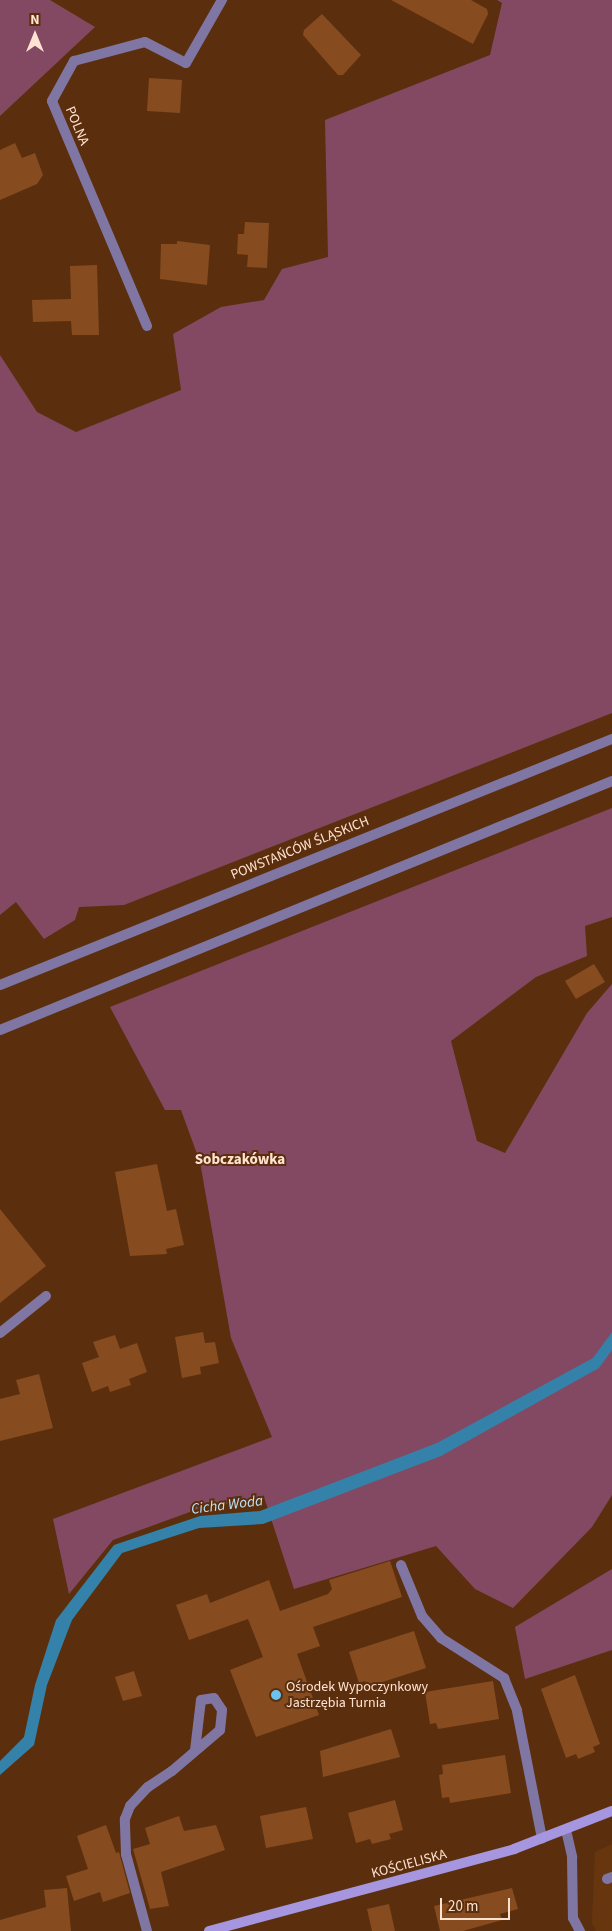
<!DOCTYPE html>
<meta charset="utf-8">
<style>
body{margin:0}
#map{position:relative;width:612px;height:1931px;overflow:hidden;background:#5b2f0d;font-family:"Source Sans 3",sans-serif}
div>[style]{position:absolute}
.built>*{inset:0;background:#67360f}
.green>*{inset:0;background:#834962}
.water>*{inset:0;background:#3482a9}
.building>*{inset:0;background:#874b20}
.service>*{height:10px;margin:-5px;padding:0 5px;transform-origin:5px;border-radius:5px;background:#8076a4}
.minor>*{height:10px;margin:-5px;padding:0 5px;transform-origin:5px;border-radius:5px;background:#8076a4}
.tertiary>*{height:10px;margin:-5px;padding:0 5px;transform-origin:5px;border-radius:5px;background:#8076a4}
.secondary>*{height:10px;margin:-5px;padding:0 5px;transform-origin:5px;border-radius:5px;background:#a696df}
.dots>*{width:14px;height:14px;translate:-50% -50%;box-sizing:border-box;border:2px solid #5b2f0d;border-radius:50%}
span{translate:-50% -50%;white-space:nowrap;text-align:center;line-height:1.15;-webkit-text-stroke:4px #5b2f0d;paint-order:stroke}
.street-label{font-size:14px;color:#ffe2d1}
.poi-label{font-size:14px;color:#ffe2d1}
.left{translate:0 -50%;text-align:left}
.neighbourhood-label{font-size:15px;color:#ffe2d1;font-weight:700}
.water-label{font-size:15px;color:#bce3f9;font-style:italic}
.north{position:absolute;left:10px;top:10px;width:50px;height:50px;-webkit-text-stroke:4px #5b2f0d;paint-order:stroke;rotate:0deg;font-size:14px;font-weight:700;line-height:20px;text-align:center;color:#ffe2d1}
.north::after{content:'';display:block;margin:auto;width:18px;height:22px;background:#ffe2d1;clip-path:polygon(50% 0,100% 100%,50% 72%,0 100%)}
.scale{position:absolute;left:440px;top:1898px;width:70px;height:22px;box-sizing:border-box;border:2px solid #ffe2d1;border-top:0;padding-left:6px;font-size:15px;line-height:18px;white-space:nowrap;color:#ffe2d1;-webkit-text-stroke:4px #5b2f0d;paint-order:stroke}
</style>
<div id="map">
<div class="built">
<i style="clip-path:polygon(612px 1844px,612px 1931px,596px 1931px,592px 1923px,595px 1852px)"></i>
</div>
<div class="green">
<i style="clip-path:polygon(0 0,50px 0,95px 27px,0 116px)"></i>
<i style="clip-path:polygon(497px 0,612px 0,612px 713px,124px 905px,79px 907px,75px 920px,44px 939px,16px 902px,0 915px,0 355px,37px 412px,76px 432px,181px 390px,173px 334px,221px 307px,264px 300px,282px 269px,328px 257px,325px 120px,490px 55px,502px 3px)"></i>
<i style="clip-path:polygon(612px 808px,612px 917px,585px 926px,587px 956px,536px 977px,451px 1041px,477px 1141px,505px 1153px,587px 1013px,612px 984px,612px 1495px,592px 1527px,513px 1608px,475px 1589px,436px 1546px,294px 1589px,264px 1497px,198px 1509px,113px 1540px,69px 1594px,53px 1519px,272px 1437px,231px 1338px,200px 1162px,181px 1110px,165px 1110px,110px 1007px)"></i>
<i style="clip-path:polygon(612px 1569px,612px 1650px,525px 1679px,515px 1627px)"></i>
</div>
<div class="water">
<i style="clip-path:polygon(612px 1332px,612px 1350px,599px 1368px,441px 1456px,263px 1524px,199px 1528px,122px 1553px,72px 1620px,47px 1685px,34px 1745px,0 1775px,0 1761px,24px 1737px,35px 1685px,56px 1620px,114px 1545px,200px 1516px,260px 1511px,437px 1443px,593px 1358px)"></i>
</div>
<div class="building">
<i style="clip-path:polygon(391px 0,471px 0,487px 9px,488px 14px,473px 44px)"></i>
<i style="clip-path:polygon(322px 14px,361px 55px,343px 75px,338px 75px,303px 35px,304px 30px)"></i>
<i style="clip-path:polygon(149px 78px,182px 80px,180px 113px,147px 111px)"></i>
<i style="clip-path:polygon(15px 143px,22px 158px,35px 153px,43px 175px,37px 184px,0 200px,0 150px)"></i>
<i style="clip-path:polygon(245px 222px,269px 223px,267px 268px,247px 267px,248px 255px,237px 254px,238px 234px,244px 234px)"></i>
<i style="clip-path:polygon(177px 241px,210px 245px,207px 285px,160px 279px,161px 244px,177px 244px)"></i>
<i style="clip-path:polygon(97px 265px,99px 335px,72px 335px,71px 321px,33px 322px,32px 300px,71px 299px,70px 266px)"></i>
<i style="clip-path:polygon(594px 964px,605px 982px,576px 999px,565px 981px)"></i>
<i style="clip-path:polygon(157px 1164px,167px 1211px,176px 1209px,184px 1245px,166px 1249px,167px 1254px,130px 1256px,115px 1172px)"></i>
<i style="clip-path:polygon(0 1209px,46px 1266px,0 1303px)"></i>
<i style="clip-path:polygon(203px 1332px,205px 1343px,215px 1342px,219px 1363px,200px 1367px,201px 1374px,182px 1378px,175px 1337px)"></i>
<i style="clip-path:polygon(115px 1335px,120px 1349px,137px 1343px,147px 1372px,129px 1379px,131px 1385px,110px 1392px,108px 1386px,92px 1392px,82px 1363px,99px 1357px,93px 1342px)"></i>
<i style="clip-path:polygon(39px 1374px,53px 1428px,0 1441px,0 1399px,20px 1394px,16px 1380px)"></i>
<i style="clip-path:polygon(390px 1561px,402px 1597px,313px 1627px,320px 1646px,297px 1654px,319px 1715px,256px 1737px,230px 1670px,263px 1657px,248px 1619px,189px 1640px,176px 1605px,207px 1594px,210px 1603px,269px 1580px,280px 1611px,328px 1594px,332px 1589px,329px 1580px)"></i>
<i style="clip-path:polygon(414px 1631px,426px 1668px,367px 1687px,365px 1681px,359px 1683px,349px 1652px)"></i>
<i style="clip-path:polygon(134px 1671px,142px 1696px,123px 1701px,115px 1677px)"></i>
<i style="clip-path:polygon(575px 1675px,600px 1744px,593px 1747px,595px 1752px,578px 1759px,576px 1754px,566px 1758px,541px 1689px)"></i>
<i style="clip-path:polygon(493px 1681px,499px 1719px,438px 1729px,436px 1723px,430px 1724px,425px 1692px)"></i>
<i style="clip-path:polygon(391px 1729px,400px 1757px,323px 1777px,320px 1751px)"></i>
<i style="clip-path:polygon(505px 1755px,511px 1793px,450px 1803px,449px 1797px,442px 1798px,439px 1775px,443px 1774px,442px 1765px)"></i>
<i style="clip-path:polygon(395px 1800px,403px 1830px,389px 1834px,391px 1839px,372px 1844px,370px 1839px,356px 1843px,348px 1813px)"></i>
<i style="clip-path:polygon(306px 1807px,313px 1839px,266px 1848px,260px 1816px)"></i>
<i style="clip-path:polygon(179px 1816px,184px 1831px,216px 1825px,225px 1850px,161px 1872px,169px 1906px,150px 1909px,133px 1849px,150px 1844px,145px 1828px)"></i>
<i style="clip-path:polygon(106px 1825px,116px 1853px,119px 1852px,130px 1893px,103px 1902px,100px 1892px,74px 1901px,66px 1876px,88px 1869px,77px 1836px)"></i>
<i style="clip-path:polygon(67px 1888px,71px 1931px,0 1931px,0 1920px,46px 1907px,44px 1890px)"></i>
<i style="clip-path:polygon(512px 1888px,518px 1909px,500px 1914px,502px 1920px,463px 1931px,440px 1931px,434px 1906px)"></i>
<i style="clip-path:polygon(389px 1904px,395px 1931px,372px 1931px,367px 1909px)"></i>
</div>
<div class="service">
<i style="left:147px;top:326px;width:244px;rotate:-112.9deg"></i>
<i style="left:52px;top:101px;width:46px;rotate:-61.2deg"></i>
<i style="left:74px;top:61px;width:73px;rotate:-15deg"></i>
<i style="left:145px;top:42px;width:46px;rotate:27.1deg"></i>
<i style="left:186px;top:63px;width:73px;rotate:-60.3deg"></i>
<i style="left:0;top:1030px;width:661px;rotate:-22.14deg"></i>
<i style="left:401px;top:1565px;width:55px;rotate:67.6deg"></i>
<i style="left:422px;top:1616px;width:29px;rotate:49deg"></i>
<i style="left:441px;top:1638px;width:75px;rotate:32.4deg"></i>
<i style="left:504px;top:1678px;width:35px;rotate:68deg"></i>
<i style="left:517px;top:1711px;width:130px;rotate:78.9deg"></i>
<i style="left:607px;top:1879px;width:5px;rotate:-22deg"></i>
<i style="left:147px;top:1931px;width:80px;rotate:-105.3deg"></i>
<i style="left:126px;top:1854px;width:35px;rotate:-92deg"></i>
<i style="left:125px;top:1819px;width:14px;rotate:-69deg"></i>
<i style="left:130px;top:1806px;width:26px;rotate:-47deg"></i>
<i style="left:148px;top:1787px;width:29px;rotate:-34deg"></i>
<i style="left:172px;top:1771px;width:63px;rotate:-40.5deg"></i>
<i style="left:220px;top:1730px;width:20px;rotate:-84deg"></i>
<i style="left:222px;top:1710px;width:14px;rotate:-124deg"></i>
<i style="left:214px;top:1698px;width:13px;rotate:171deg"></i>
<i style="left:201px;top:1700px;width:50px;rotate:96.8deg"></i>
</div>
<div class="minor">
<i style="left:0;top:1333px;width:59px;rotate:-38.8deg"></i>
<i style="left:566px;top:1830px;width:28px;rotate:77deg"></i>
<i style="left:572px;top:1857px;width:61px;rotate:89.1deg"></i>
<i style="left:573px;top:1918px;width:15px;rotate:62deg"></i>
</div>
<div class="tertiary">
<i style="left:0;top:985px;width:660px;rotate:-21.9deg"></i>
</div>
<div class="secondary">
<i style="left:209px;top:1931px;width:316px;rotate:-15deg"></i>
<i style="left:514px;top:1849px;width:105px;rotate:-21.2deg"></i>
</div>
<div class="dots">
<i style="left:276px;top:1695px;background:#6bc3f2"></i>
</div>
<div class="street-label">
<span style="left:77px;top:126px;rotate:67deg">POLNA</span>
<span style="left:300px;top:848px;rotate:-22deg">POWSTAŃCÓW ŚLĄSKICH</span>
<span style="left:409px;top:1864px;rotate:-15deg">KOŚCIELISKA</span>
</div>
<div class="poi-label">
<span class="left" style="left:286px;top:1695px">Ośrodek Wypoczynkowy<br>Jastrzębia Turnia</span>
</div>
<div class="neighbourhood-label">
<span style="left:240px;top:1160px">Sobczakówka</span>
</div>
<div class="water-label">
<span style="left:227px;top:1505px;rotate:-7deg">Cicha Woda</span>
</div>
<div class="north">N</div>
<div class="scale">20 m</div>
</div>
